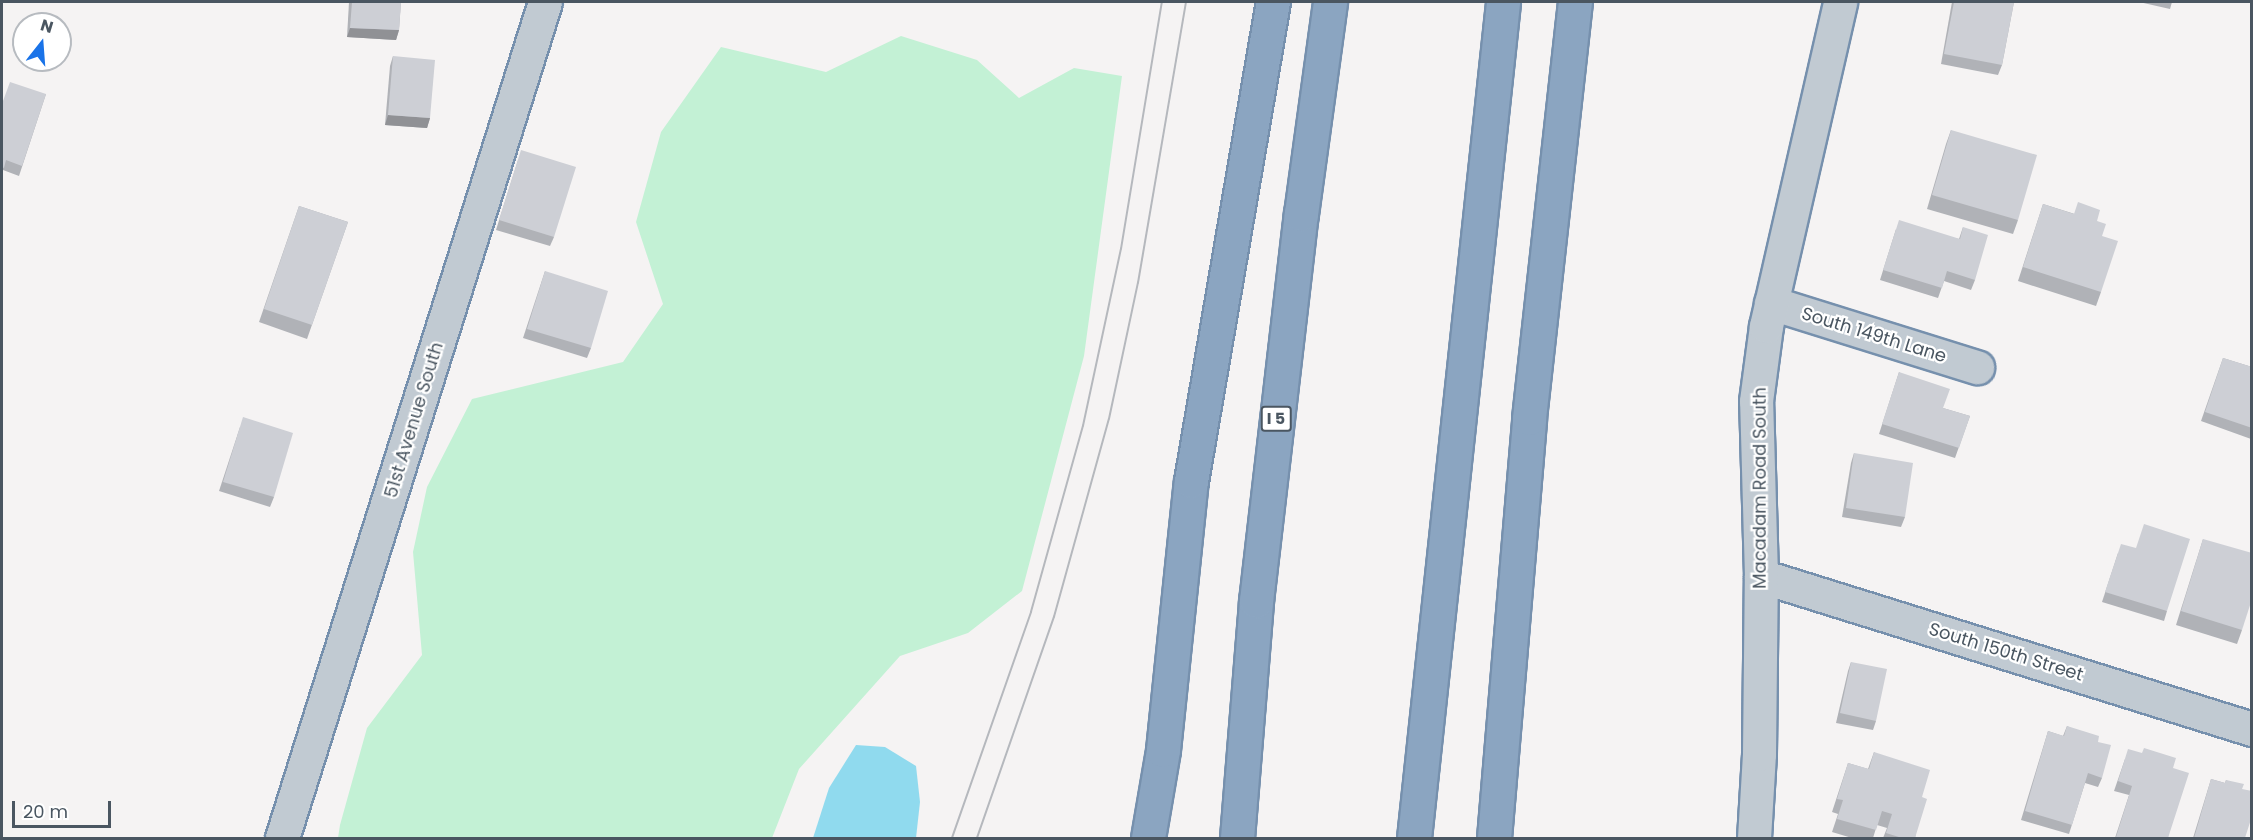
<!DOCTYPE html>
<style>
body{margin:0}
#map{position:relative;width:2253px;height:840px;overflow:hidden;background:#f5f3f3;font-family:Poppins,sans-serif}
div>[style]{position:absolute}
.green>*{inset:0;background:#c3f1d5}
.water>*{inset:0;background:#90daee}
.roads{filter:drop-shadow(2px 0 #7690ad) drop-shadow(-2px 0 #7690ad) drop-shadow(0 2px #7690ad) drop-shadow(0 -2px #7690ad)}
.minor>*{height:33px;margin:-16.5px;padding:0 16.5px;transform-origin:16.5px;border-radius:16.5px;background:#c1cad2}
.highway>*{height:33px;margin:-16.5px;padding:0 16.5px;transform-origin:16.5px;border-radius:16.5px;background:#8ba5c1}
.tram>*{height:1.5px;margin:-0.75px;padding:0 0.75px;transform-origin:0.75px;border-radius:0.75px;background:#b5b8bd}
.wall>*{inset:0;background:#b0b2b7}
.shaded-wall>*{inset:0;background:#909195}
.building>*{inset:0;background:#cdcfd5}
span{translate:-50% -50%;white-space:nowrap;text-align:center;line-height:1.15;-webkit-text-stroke:4.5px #fff;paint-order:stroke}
.shield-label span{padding:2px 4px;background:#fff;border:2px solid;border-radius:4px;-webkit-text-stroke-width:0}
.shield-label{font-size:16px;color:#4a5661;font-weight:700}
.street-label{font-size:18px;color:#4a5661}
.frame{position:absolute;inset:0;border:3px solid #4a5661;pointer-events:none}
.north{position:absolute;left:12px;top:12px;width:60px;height:60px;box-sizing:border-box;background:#fff;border:2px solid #b7bbc0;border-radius:50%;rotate:17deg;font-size:16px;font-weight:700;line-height:24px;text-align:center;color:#4a5661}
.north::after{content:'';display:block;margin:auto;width:21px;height:27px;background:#1a73e8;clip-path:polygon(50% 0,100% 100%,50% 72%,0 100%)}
.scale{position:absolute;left:12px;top:801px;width:99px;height:27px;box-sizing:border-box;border:3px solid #4a5661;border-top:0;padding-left:8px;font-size:18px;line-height:21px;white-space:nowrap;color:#4a5661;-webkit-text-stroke:4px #fff;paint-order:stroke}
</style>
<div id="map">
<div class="green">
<i style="clip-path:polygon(901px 36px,977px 60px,1019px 98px,1074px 68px,1122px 76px,1084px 356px,1022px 591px,968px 633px,900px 656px,799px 769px,772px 838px,338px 838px,340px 825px,367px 728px,422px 655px,413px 552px,427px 487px,472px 399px,623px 362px,663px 304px,636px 222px,661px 132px,721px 47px,826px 72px)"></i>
</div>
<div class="water">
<i style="clip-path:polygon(856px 745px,885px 747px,916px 766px,920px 802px,916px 838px,813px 838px,829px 788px)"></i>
</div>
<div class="roads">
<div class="minor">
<i style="left:1771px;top:303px;width:216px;rotate:17.3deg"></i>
<i style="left:1761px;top:576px;width:514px;rotate:17.31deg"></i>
<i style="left:282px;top:838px;width:876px;rotate:-72.54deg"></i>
<i style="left:1754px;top:838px;width:84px;rotate:-86.6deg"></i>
<i style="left:1759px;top:754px;width:178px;rotate:-89.4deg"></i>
<i style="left:1761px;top:576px;width:175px;rotate:-91.6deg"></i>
<i style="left:1756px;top:401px;width:76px;rotate:-82.4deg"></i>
<i style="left:1766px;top:326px;width:332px;rotate:-77.1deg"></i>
</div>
<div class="highway">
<i style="left:1148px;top:838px;width:89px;rotate:-80.3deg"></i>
<i style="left:1163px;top:750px;width:270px;rotate:-84.1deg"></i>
<i style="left:1191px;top:481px;width:486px;rotate:-80.3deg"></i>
<i style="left:1237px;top:838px;width:238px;rotate:-85.4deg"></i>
<i style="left:1256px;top:601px;width:390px;rotate:-83.4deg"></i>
<i style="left:1301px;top:214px;width:214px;rotate:-82.2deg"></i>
<i style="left:1414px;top:838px;width:841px;rotate:-83.92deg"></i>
<i style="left:1494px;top:838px;width:421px;rotate:-85.2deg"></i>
<i style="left:1529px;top:418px;width:419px;rotate:-83.7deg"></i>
</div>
</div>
<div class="tram">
<i style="left:952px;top:838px;width:239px;rotate:-70.7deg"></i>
<i style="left:1031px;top:612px;width:193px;rotate:-74.4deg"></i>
<i style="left:1083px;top:426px;width:181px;rotate:-77.9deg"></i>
<i style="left:1121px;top:249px;width:250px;rotate:-80.6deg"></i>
<i style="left:977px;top:838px;width:234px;rotate:-70.8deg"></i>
<i style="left:1054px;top:617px;width:205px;rotate:-74.5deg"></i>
<i style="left:1109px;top:419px;width:139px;rotate:-78deg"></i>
<i style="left:1138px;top:283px;width:285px;rotate:-80.3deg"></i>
</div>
<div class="wall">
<i style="clip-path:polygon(349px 2px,401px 2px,399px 30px,396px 40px,347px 37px)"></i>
<i style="clip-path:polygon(1952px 2px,2014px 2px,2002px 65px,1998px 75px,1941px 64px)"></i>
<i style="clip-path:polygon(2139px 2px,2172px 2px,2170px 9px)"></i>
<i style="clip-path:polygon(393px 56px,430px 118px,427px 128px,385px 125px,390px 66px)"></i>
<i style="clip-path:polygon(46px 94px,19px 176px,3px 170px,2px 174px,2px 101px,3px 101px)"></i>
<i style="clip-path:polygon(1951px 130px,2018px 220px,2013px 234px,1927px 209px,1946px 144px)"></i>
<i style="clip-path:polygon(518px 160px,554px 237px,550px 246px,496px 230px)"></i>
<i style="clip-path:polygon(2043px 204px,2097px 221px,2102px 236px,2101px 292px,2096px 306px,2018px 281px)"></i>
<i style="clip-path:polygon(299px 206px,348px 222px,307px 339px,259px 322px)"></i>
<i style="clip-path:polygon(1963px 227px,1975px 280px,1971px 290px,1944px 281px,1938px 298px,1880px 280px,1896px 229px,1959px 239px)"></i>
<i style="clip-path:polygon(545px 271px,591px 348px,587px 358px,523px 338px)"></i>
<i style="clip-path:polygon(2223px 358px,2252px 367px,2251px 439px,2201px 421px)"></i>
<i style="clip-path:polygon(1899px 372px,1943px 408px,1970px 416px,1955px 458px,1879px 434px)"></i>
<i style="clip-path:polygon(240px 427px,274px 497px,270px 507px,219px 491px)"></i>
<i style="clip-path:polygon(1854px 453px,1905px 517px,1901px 527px,1842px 517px,1851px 463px)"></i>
<i style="clip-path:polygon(2203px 539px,2242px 630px,2237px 644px,2176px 625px)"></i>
<i style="clip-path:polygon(2118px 553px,2167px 611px,2164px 621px,2102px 602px)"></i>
<i style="clip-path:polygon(1851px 662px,1876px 721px,1873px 730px,1836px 723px,1848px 671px)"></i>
<i style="clip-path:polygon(2067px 726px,2098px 742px,2102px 778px,2098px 787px,2085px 783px,2069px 834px,2021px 820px,2048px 731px,2063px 736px)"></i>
<i style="clip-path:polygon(1874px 752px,1922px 797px,1915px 838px,1883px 838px,1887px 828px,1877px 825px,1873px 838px,1852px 838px,1832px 832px,1838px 814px,1832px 812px,1848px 763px,1868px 769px)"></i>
<i style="clip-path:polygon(2125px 759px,2173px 768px,2168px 838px,2115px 838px,2129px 795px,2114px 791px)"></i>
<i style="clip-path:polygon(2211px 779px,2225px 783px,2226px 780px,2242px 789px,2245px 838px,2193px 838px)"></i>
</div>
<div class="shaded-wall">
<i style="clip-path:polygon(350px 28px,399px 30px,396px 40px,347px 37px)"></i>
<i style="clip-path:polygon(388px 115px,430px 118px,427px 128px,385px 125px)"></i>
</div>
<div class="building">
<i style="clip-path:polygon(352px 2px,401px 2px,399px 30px,350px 28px)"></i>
<i style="clip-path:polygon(1954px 2px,2014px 2px,2002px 65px,1944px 54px)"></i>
<i style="clip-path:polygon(393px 56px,435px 60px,430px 118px,388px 115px)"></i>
<i style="clip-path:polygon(10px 82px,46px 94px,22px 166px,6px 160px,4px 168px,2px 167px,2px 101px,3px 101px)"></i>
<i style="clip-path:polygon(1951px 130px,2037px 155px,2018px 220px,1932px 195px)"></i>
<i style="clip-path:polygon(521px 150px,576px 167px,554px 237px,499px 220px)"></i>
<i style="clip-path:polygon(2078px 202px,2100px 210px,2097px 221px,2106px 224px,2102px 236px,2118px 241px,2101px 292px,2023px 267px,2043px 204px,2074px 214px)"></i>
<i style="clip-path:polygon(299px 206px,348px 222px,312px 325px,264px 309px)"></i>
<i style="clip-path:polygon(1899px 220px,1960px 239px,1963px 227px,1988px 235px,1975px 280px,1947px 271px,1942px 288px,1883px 270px)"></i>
<i style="clip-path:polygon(545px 271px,608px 291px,591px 348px,527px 329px)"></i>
<i style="clip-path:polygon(2223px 358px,2252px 367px,2252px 428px,2205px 412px)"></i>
<i style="clip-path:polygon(1899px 372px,1950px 389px,1943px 408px,1970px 416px,1959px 448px,1882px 424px)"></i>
<i style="clip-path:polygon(243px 417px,293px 433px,274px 497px,223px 482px)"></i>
<i style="clip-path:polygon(1854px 453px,1913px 463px,1905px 517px,1846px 508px)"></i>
<i style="clip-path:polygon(2144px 524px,2190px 539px,2167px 611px,2105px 592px,2121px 544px,2136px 548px)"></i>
<i style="clip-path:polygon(2203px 539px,2252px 553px,2252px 599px,2242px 630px,2181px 611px)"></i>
<i style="clip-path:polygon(1851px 662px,1887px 669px,1876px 721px,1840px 713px)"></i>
<i style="clip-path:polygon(2067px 726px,2099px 736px,2098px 742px,2111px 745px,2102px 778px,2088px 773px,2072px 825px,2025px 811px,2048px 731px,2064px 736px)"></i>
<i style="clip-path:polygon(2144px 748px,2176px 758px,2173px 768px,2189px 773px,2168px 838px,2121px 838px,2116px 837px,2132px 786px,2118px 781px,2128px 749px,2142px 753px)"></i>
<i style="clip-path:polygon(1874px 752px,1930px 770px,1922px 797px,1927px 799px,1915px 838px,1902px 838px,1886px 833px,1892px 814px,1882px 811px,1876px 830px,1837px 819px,1843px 800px,1837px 799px,1848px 763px,1869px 769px)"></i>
<i style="clip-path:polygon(2211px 779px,2225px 783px,2226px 780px,2244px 784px,2242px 789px,2252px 791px,2252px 816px,2245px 838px,2194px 838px)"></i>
</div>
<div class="shield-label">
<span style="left:1276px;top:419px">I 5</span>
</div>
<div class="street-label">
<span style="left:1874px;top:335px;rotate:17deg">South 149th Lane</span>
<span style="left:414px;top:420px;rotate:-73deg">51st Avenue South</span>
<span style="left:1760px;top:488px;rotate:-90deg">Macadam Road South</span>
<span style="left:2006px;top:652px;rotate:17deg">South 150th Street</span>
</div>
<div class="frame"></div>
<div class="north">N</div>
<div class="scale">20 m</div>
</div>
